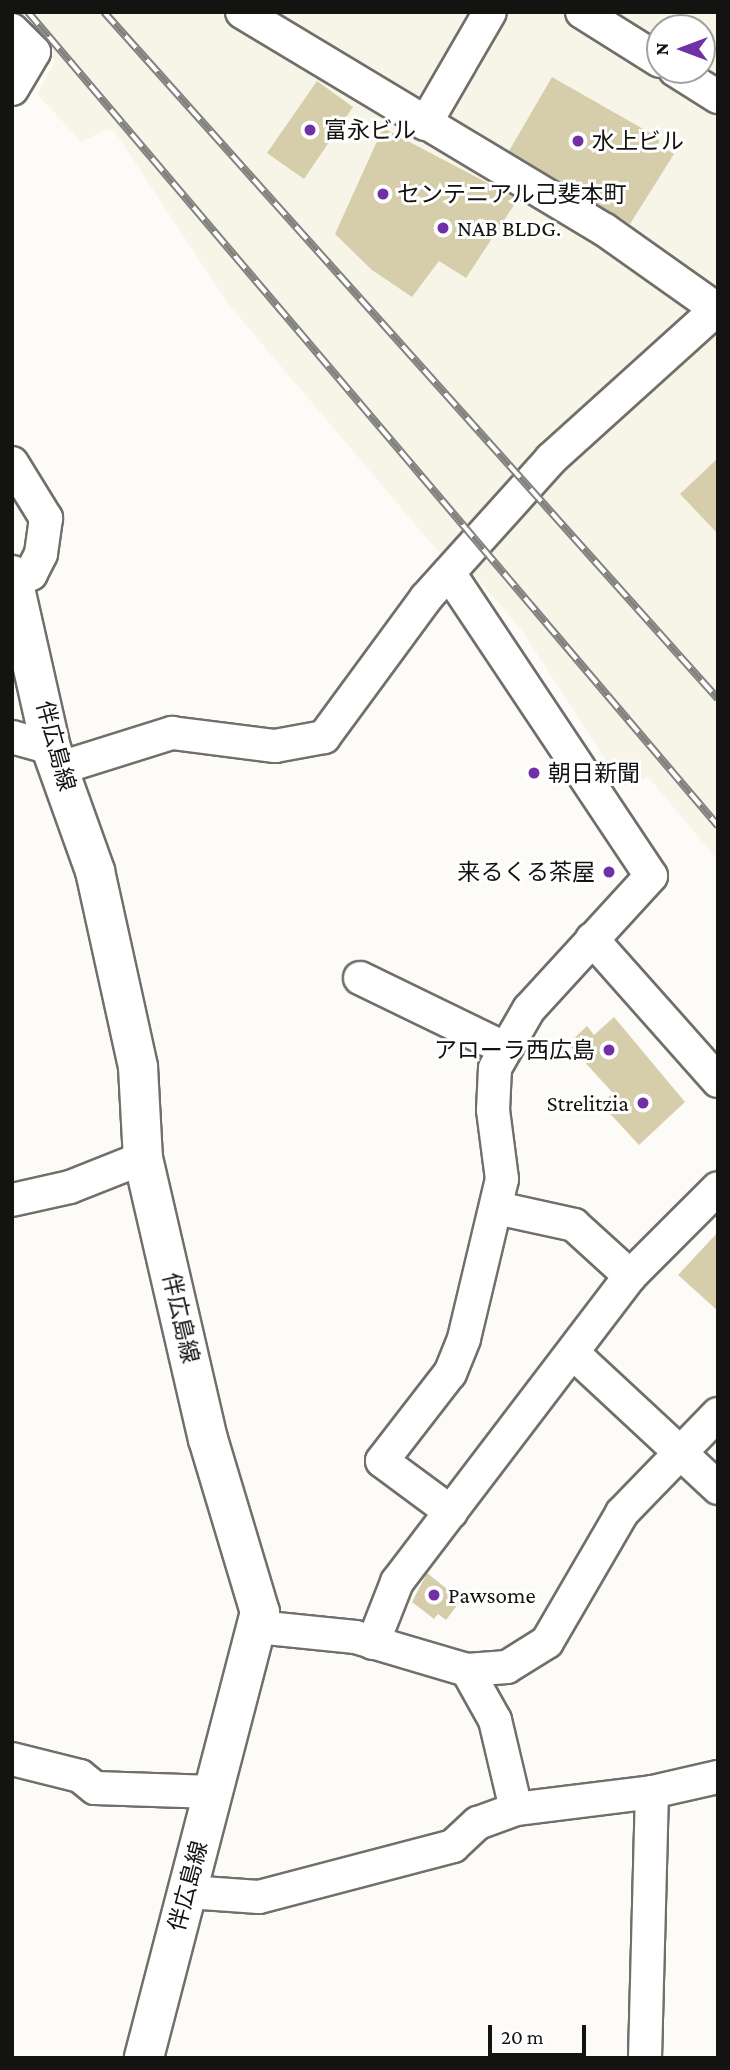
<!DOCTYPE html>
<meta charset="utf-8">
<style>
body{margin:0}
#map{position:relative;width:730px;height:2070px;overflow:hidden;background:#fdfbf7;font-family:"Crimson Pro","Noto Sans JP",serif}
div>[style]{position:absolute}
.built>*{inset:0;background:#f7f5e8}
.building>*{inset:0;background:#d6ceab}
.roads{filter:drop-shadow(2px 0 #706f6a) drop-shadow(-2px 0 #706f6a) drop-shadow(0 2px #706f6a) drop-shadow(0 -2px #706f6a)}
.minor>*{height:32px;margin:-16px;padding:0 16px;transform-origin:16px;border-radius:16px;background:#fff}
.secondary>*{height:38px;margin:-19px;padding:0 19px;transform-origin:19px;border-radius:19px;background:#fff}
.rail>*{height:8px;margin-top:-4px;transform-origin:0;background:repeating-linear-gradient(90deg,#fff 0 16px,#82827f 0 32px);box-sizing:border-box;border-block:2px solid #82827f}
.dots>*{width:19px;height:19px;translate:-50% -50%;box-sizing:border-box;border:4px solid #fff;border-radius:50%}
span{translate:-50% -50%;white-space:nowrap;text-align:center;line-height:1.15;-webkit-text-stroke:6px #fff;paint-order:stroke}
.poi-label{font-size:23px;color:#131311}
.left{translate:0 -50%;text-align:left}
.right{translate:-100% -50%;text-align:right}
.street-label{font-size:23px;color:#131311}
.frame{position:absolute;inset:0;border:14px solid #131311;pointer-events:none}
.north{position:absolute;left:646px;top:14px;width:70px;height:70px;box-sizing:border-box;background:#fff;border:2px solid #a1a1a0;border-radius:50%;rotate:270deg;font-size:19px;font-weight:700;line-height:28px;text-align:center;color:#131311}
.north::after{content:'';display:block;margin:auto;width:24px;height:32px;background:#7131a6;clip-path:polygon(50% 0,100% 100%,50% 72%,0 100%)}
.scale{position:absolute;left:488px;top:2025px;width:98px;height:32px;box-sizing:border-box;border:4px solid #131311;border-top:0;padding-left:9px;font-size:21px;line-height:24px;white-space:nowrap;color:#131311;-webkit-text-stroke:5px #fff;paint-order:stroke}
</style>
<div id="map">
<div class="built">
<i style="clip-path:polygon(evenodd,718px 12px,718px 860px,648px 777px,623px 787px,521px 629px,474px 575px,443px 557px,229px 305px,115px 132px,106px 129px,82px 142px,37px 94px,55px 61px,12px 14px,718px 12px,660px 28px,702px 28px,702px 70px,660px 70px,660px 28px)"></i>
</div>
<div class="building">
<i style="clip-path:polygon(552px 77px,659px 138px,659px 145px,674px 154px,630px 224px,509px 151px)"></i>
<i style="clip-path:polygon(317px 81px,353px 107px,304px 179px,267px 153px)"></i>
<i style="clip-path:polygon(383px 128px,518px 199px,466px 278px,439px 261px,412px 297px,372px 270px,335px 234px)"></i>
<i style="clip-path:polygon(718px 458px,718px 534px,680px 494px)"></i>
<i style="clip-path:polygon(614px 1017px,685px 1102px,639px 1145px,601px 1104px,613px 1093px,568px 1044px,587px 1026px,594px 1035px)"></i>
<i style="clip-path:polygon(718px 1232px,718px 1311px,678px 1275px)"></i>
<i style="clip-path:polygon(427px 1573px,461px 1600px,446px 1620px,438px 1614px,434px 1619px,412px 1602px)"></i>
</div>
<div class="roads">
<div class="minor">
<i style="left:242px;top:12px;width:423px;rotate:31deg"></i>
<i style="left:605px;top:230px;width:138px;rotate:35.3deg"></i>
<i style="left:582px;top:12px;width:92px;rotate:32.1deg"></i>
<i style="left:12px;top:30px;width:31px;rotate:45deg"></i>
<i style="left:34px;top:52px;width:43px;rotate:120.7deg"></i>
<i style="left:675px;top:70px;width:51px;rotate:32.1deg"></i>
<i style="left:425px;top:124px;width:129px;rotate:-59.9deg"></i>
<i style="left:12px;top:463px;width:65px;rotate:58.3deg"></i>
<i style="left:46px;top:518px;width:36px;rotate:98deg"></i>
<i style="left:41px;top:554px;width:22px;rotate:117deg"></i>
<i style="left:31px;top:574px;width:19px;rotate:155deg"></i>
<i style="left:449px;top:573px;width:364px;rotate:56.3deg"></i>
<i style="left:651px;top:876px;width:180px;rotate:132.5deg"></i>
<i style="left:529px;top:1009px;width:68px;rotate:120deg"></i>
<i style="left:495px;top:1068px;width:42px;rotate:92.7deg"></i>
<i style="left:493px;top:1110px;width:70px;rotate:82.6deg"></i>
<i style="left:502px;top:1179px;width:164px;rotate:103.4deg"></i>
<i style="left:464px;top:1339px;width:37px;rotate:112deg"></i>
<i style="left:450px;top:1373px;width:111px;rotate:127.7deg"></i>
<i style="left:382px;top:1461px;width:86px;rotate:36.5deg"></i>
<i style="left:12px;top:737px;width:41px;rotate:15.8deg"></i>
<i style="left:57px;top:769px;width:121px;rotate:-17.4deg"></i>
<i style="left:172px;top:733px;width:104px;rotate:7.2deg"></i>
<i style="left:275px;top:746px;width:50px;rotate:-10.4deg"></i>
<i style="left:324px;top:737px;width:172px;rotate:-53.7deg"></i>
<i style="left:426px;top:598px;width:187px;rotate:-48deg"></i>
<i style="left:551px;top:459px;width:225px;rotate:-42.1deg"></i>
<i style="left:592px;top:939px;width:190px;rotate:48.4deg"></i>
<i style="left:360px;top:978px;width:160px;rotate:25.9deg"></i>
<i style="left:12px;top:1200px;width:59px;rotate:-12.6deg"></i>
<i style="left:70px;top:1187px;width:79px;rotate:-21.7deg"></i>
<i style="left:497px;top:1208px;width:79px;rotate:12.4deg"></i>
<i style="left:574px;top:1225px;width:76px;rotate:42.3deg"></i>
<i style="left:574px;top:1354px;width:197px;rotate:42.9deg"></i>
<i style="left:257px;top:1627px;width:99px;rotate:5.8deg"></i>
<i style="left:355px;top:1637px;width:117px;rotate:16.4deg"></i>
<i style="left:467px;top:1670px;width:40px;rotate:-4.3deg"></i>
<i style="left:507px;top:1667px;width:47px;rotate:-32deg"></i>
<i style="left:547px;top:1642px;width:149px;rotate:-59.8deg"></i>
<i style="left:622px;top:1513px;width:138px;rotate:-45.9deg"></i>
<i style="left:373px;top:1643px;width:66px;rotate:-68.5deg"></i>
<i style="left:397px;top:1582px;width:385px;rotate:-52.7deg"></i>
<i style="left:630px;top:1276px;width:124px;rotate:-45deg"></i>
<i style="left:467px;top:1670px;width:57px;rotate:60.8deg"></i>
<i style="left:495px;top:1720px;width:91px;rotate:76.7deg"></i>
<i style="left:12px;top:1759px;width:70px;rotate:14deg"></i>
<i style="left:80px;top:1776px;width:19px;rotate:39deg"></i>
<i style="left:95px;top:1788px;width:118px;rotate:1.9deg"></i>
<i style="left:188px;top:1892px;width:71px;rotate:4deg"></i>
<i style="left:259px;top:1897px;width:201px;rotate:-14.7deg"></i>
<i style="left:453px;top:1846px;width:34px;rotate:-43deg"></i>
<i style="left:478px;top:1823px;width:40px;rotate:-20.2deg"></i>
<i style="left:516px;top:1809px;width:137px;rotate:-7.1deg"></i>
<i style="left:652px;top:1792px;width:68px;rotate:-12.8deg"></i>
<i style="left:645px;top:2058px;width:266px;rotate:-88.5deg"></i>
</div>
<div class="secondary">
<i style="left:12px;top:575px;width:177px;rotate:77.3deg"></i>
<i style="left:51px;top:748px;width:131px;rotate:70.3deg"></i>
<i style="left:95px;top:871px;width:201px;rotate:77.6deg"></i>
<i style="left:138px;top:1067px;width:91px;rotate:86.9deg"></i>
<i style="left:143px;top:1158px;width:288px;rotate:77deg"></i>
<i style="left:208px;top:1439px;width:181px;rotate:73.3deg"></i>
<i style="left:260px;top:1612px;width:461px;rotate:104.6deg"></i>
</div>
</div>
<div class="rail">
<i style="left:28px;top:12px;width:1067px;rotate:49.71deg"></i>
<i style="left:104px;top:12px;width:921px;rotate:48.21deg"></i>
</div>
<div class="dots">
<i style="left:310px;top:130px;background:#7131a6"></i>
<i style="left:578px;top:141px;background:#7131a6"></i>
<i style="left:383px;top:194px;background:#7131a6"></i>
<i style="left:443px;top:228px;background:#7131a6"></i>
<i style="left:534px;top:773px;background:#7131a6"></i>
<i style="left:609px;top:872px;background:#7131a6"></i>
<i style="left:609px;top:1050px;background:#7131a6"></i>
<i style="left:643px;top:1103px;background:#7131a6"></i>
<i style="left:434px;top:1595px;background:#7131a6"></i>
</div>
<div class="poi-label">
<span class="left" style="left:324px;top:130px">富永ビル</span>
<span class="left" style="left:592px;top:141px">水上ビル</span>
<span class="left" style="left:397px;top:194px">センテニアル己斐本町</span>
<span class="left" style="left:457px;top:228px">NAB BLDG.</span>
<span class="left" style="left:548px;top:773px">朝日新聞</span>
<span class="right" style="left:595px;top:872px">来るくる茶屋</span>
<span class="right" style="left:595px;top:1050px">アローラ西広島</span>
<span class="right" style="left:629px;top:1103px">Strelitzia</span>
<span class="left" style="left:448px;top:1595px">Pawsome</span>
</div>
<div class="street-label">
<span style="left:56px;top:746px;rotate:75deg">伴広島線</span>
<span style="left:181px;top:1318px;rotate:77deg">伴広島線</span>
<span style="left:188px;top:1886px;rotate:-75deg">伴広島線</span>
</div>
<div class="frame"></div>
<div class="north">N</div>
<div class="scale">20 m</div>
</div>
